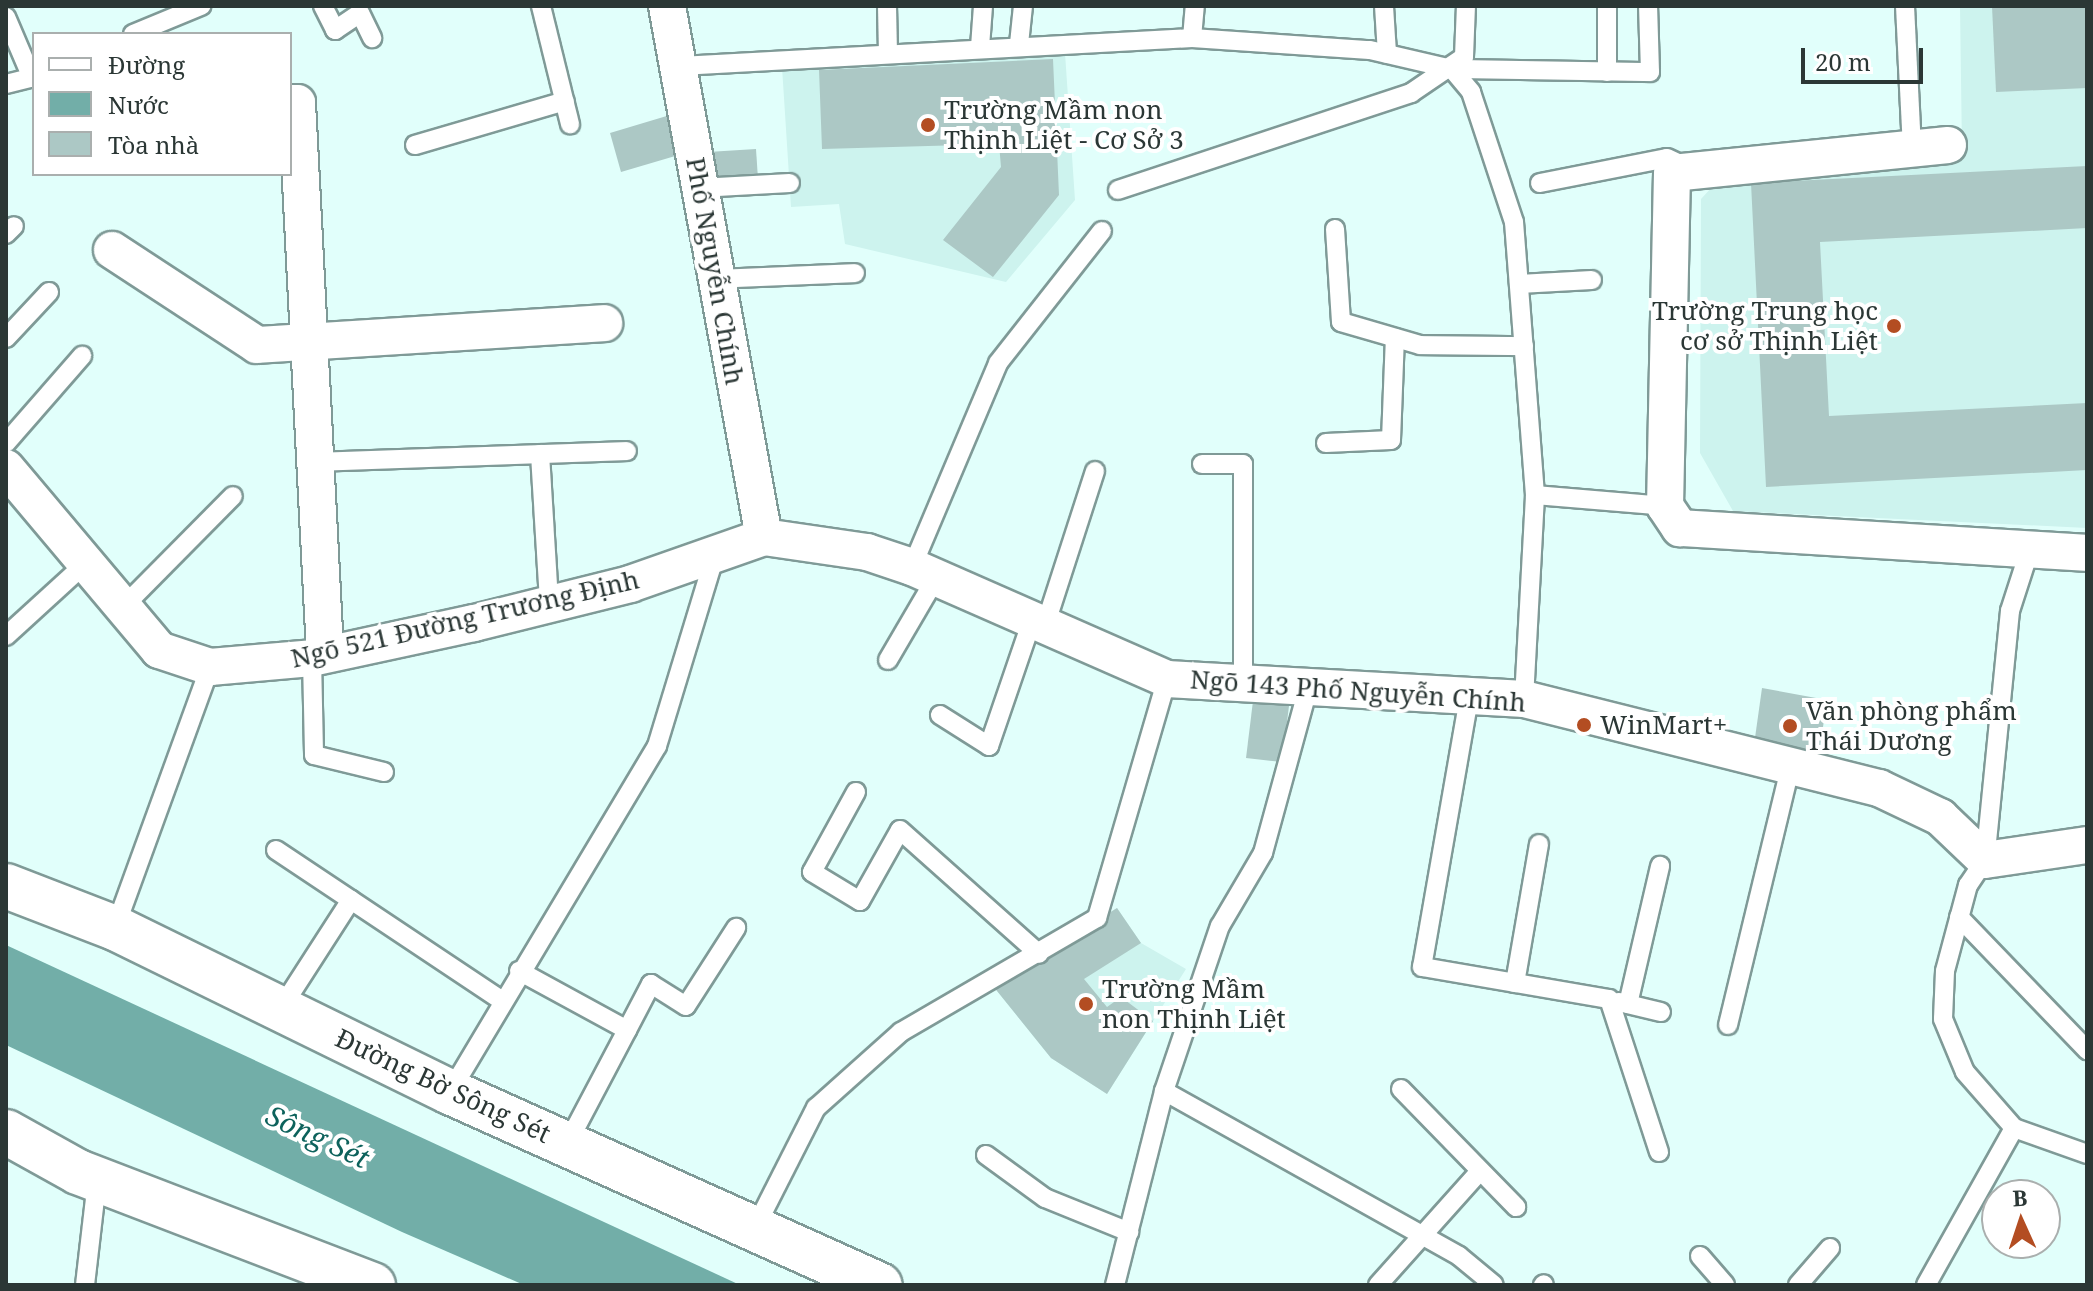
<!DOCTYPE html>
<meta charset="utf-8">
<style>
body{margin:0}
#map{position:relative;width:2093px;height:1291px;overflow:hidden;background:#e1fffb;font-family:"Noto Serif",serif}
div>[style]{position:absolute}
.built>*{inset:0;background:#cdf3ee}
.water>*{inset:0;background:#72aea8}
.building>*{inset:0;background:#acc8c5}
.roads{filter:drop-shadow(2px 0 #7f9a97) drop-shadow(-2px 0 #7f9a97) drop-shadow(0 2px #7f9a97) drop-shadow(0 -2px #7f9a97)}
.lane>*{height:18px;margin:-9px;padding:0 9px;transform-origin:9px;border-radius:9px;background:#fff}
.street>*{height:36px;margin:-18px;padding:0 18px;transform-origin:18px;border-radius:18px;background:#fff}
.secondary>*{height:44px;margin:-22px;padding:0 22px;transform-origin:22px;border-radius:22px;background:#fff}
.dots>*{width:22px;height:22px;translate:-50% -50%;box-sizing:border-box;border:4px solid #fff;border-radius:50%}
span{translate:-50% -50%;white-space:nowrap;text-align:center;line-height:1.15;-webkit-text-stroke:8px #fff;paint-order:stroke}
.poi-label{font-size:26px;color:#2b3735}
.left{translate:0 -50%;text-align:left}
.right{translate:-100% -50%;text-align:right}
.street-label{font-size:26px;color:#2b3735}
.water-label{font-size:28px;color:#0d625c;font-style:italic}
.frame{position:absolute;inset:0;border:8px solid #2b3735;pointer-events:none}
.legend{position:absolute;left:32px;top:32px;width:260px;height:144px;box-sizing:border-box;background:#fff;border:2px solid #aaafae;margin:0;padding:10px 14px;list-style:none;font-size:24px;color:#2b3735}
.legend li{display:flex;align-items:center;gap:16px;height:40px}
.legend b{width:40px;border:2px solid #aaafae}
.north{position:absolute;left:1981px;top:1179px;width:80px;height:80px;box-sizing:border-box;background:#fff;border:2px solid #aaafae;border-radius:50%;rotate:357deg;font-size:22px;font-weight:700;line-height:32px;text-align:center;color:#2b3735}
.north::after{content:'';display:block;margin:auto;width:28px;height:36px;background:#b34d22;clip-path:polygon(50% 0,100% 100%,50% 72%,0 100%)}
.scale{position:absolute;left:1801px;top:48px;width:122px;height:36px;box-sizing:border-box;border:4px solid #2b3735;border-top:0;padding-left:10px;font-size:24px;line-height:28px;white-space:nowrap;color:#2b3735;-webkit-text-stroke:6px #fff;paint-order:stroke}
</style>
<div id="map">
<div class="built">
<i style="clip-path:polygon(1960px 6px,2087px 6px,2087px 528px,1733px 511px,1700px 453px,1701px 199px,1726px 172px,1962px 151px)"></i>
<i style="clip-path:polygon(1065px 53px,1075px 200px,1006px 282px,845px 244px,839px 204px,791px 207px,782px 67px)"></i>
<i style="clip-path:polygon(1117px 908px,1141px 943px,1186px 969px,1107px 1094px,1051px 1058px,993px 986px)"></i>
</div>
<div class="water">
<i style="clip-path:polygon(6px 945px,740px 1285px,524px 1285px,402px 1232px,6px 1045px)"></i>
</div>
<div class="building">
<i style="clip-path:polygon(1992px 6px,2087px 6px,2087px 88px,1996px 92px)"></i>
<i style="clip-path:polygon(1053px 59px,1059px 195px,993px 277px,943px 240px,1001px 167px,999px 144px,822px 149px,819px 70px)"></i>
<i style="clip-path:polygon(670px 115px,682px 154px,621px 172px,610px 133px)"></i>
<i style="clip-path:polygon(756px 149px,758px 179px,710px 182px,708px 152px)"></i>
<i style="clip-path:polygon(2087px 166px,2087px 228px,1820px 242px,1829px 416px,2087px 403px,2087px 470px,1766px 487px,1751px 183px)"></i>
<i style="clip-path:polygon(1762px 688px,1827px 700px,1816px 774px,1753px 752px)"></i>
<i style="clip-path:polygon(1253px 701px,1289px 706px,1282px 762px,1246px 758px)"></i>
<i style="clip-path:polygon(1117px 908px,1141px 943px,1084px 979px,1107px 1007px,1121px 997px,1153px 1021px,1107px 1094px,1051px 1058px,993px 986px)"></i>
</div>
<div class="roads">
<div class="lane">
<i style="left:323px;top:6px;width:27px;rotate:63deg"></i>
<i style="left:335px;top:30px;width:30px;rotate:-34deg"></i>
<i style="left:360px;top:13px;width:28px;rotate:64deg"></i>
<i style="left:541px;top:6px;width:122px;rotate:76.2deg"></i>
<i style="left:887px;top:6px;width:47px;rotate:88.8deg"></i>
<i style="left:1384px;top:6px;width:48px;rotate:86.4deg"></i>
<i style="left:1905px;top:6px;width:142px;rotate:87.2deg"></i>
<i style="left:6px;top:17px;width:66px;rotate:66.9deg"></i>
<i style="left:133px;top:34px;width:74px;rotate:-22.4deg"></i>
<i style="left:1192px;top:38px;width:32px;rotate:-85deg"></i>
<i style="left:1019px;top:44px;width:38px;rotate:-84deg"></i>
<i style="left:980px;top:47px;width:41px;rotate:-85.8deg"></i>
<i style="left:680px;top:66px;width:513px;rotate:-3.13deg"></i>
<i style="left:1192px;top:38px;width:178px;rotate:3.9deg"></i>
<i style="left:1370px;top:50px;width:84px;rotate:13deg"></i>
<i style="left:1452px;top:69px;width:30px;rotate:50deg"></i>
<i style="left:1471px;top:92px;width:137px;rotate:71.7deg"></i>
<i style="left:1514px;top:222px;width:274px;rotate:85.6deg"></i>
<i style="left:1452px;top:69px;width:198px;rotate:0.9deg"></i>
<i style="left:1650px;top:72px;width:66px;rotate:-91.7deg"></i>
<i style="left:1607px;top:72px;width:66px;rotate:-90deg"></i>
<i style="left:6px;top:84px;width:29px;rotate:-14deg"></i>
<i style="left:415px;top:145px;width:156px;rotate:-16.3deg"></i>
<i style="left:1540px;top:183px;width:129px;rotate:-11.1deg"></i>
<i style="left:1667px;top:158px;width:17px;rotate:25deg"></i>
<i style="left:699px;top:188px;width:91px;rotate:-3.1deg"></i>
<i style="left:1118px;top:190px;width:309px;rotate:-18.3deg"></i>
<i style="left:1411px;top:93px;width:64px;rotate:-34.2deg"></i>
<i style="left:1464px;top:57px;width:51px;rotate:-87.8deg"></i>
<i style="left:1335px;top:229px;width:93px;rotate:86.3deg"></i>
<i style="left:1341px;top:322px;width:82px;rotate:16.2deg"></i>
<i style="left:1420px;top:345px;width:104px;rotate:0.6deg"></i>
<i style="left:6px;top:234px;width:11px;rotate:-45deg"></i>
<i style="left:714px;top:279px;width:141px;rotate:-2.4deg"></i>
<i style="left:1519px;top:284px;width:73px;rotate:-3.1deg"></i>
<i style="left:6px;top:338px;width:63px;rotate:-46.9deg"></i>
<i style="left:6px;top:443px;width:116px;rotate:-48.9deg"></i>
<i style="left:1326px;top:443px;width:65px;rotate:-2.6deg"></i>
<i style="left:1391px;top:440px;width:102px;rotate:-87.8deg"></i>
<i style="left:540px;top:454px;width:149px;rotate:86.5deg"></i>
<i style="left:316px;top:462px;width:311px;rotate:-2deg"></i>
<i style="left:1202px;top:464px;width:41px"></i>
<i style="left:1243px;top:464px;width:220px;rotate:90deg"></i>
<i style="left:2029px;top:552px;width:62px;rotate:107.9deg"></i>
<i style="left:2010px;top:611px;width:250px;rotate:95.7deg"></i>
<i style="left:1985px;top:860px;width:30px;rotate:124deg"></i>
<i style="left:1968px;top:885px;width:89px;rotate:105deg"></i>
<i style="left:1945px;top:971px;width:48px;rotate:92.4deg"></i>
<i style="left:1943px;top:1019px;width:57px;rotate:67.5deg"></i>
<i style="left:1965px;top:1072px;width:74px;rotate:48.8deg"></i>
<i style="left:2014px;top:1128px;width:77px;rotate:19.6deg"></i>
<i style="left:912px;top:567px;width:221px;rotate:-67.1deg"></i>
<i style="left:998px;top:363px;width:168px;rotate:-51.8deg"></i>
<i style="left:123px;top:607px;width:156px;rotate:-45.3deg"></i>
<i style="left:1044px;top:629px;width:166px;rotate:-72.1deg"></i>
<i style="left:6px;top:636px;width:108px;rotate:-42.4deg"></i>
<i style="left:312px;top:658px;width:97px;rotate:88.8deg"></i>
<i style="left:314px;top:755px;width:72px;rotate:13.7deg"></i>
<i style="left:888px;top:660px;width:95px;rotate:-59.7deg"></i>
<i style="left:1469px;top:698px;width:273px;rotate:99.9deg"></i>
<i style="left:1422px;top:967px;width:190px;rotate:9.7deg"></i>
<i style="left:1609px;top:999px;width:161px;rotate:71.9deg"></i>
<i style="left:1524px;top:699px;width:204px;rotate:-86.9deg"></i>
<i style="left:1535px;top:495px;width:130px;rotate:4.8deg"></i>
<i style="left:940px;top:715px;width:58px;rotate:32.3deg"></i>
<i style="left:989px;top:746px;width:130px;rotate:-71.1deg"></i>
<i style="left:856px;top:792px;width:91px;rotate:118.8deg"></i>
<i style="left:812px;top:872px;width:56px;rotate:31.1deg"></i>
<i style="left:860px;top:901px;width:81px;rotate:-60.6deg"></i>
<i style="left:900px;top:830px;width:186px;rotate:41.7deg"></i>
<i style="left:276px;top:850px;width:270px;rotate:33.7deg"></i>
<i style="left:1959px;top:917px;width:185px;rotate:46.1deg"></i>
<i style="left:115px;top:928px;width:278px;rotate:-70deg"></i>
<i style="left:519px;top:971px;width:123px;rotate:28.6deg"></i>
<i style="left:627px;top:1030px;width:52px;rotate:-62.4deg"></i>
<i style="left:651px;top:984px;width:41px;rotate:32.2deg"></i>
<i style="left:686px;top:1006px;width:93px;rotate:-57.3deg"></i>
<i style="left:1515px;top:983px;width:141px;rotate:-80.2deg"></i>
<i style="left:1619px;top:1002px;width:43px;rotate:13.4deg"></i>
<i style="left:1628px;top:1004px;width:142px;rotate:-76.9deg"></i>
<i style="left:280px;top:1010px;width:131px;rotate:-57.2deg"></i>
<i style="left:1728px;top:1025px;width:264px;rotate:-76.4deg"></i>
<i style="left:1401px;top:1089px;width:165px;rotate:45.7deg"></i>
<i style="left:1164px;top:1091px;width:338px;rotate:29.2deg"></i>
<i style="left:1459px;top:1256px;width:45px;rotate:39.6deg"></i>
<i style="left:450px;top:1092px;width:403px;rotate:-59.1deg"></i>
<i style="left:657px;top:746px;width:196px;rotate:-73.1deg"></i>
<i style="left:567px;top:1144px;width:129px;rotate:-62.2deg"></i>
<i style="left:986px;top:1155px;width:73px;rotate:36.1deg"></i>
<i style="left:1045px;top:1198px;width:91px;rotate:22deg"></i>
<i style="left:755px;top:1228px;width:135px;rotate:-63.1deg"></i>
<i style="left:816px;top:1108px;width:114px;rotate:-41.8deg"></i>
<i style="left:901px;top:1032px;width:227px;rotate:-30.2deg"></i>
<i style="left:1097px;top:918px;width:249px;rotate:-73.7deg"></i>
<i style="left:1700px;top:1256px;width:38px;rotate:49deg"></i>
<i style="left:85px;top:1285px;width:105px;rotate:-83.4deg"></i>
<i style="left:1115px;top:1285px;width:200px;rotate:-75.8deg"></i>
<i style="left:1164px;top:1091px;width:174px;rotate:-71.3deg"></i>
<i style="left:1220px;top:926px;width:85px;rotate:-59.5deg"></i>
<i style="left:1263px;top:853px;width:171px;rotate:-74.7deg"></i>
<i style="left:1378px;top:1285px;width:150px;rotate:-48.2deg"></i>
<i style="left:1543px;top:1285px;width:1px;rotate:-45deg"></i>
<i style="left:1798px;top:1285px;width:49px;rotate:-49.1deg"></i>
<i style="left:1926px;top:1285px;width:180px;rotate:-60.7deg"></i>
</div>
<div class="street">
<i style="left:667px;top:6px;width:540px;rotate:79.65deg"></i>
<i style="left:290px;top:103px;width:7px"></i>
<i style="left:297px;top:103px;width:549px;rotate:87.08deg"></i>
<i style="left:1948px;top:145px;width:277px;rotate:174.2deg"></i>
<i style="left:1672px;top:173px;width:333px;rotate:91.2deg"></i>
<i style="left:1665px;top:506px;width:27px;rotate:56deg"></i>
<i style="left:1680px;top:528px;width:408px;rotate:3.5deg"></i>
<i style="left:112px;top:250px;width:173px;rotate:33.2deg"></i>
<i style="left:257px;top:345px;width:348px;rotate:-3.6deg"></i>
<i style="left:6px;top:468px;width:238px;rotate:49.9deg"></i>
<i style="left:159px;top:650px;width:54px;rotate:18.4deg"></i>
<i style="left:210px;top:667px;width:102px;rotate:-5deg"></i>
<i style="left:312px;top:658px;width:166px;rotate:-12.2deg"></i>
<i style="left:474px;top:623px;width:161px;rotate:-14deg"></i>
<i style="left:630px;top:584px;width:142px;rotate:-19.3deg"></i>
<i style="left:764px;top:537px;width:104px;rotate:8.3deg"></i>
<i style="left:867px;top:552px;width:47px;rotate:18.4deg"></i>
<i style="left:912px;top:567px;width:279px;rotate:23.7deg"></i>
<i style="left:1167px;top:679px;width:358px;rotate:3.2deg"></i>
<i style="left:1524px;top:699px;width:366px;rotate:14.1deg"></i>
<i style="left:1879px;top:788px;width:68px;rotate:25.4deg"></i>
<i style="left:1940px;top:817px;width:62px;rotate:43.7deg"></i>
<i style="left:1985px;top:860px;width:103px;rotate:-8.4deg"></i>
</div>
<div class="secondary">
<i style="left:6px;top:886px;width:117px;rotate:21.1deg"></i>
<i style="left:115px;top:928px;width:373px;rotate:26.1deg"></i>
<i style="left:450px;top:1092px;width:471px;rotate:24.2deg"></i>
<i style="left:6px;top:1132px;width:82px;rotate:29.1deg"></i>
<i style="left:78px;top:1172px;width:316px;rotate:21deg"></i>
</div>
</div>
<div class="dots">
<i style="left:928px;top:125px;background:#b34d22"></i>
<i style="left:1894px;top:326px;background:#b34d22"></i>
<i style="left:1584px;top:725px;background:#b34d22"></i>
<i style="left:1790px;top:726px;background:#b34d22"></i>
<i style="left:1086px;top:1004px;background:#b34d22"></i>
</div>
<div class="poi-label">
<span class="left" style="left:944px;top:125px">Trường Mầm non<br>Thịnh Liệt - Cơ Sở 3</span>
<span class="right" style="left:1878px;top:326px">Trường Trung học<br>cơ sở Thịnh Liệt</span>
<span class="left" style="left:1806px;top:726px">Văn phòng phẩm<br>Thái Dương</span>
<span class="left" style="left:1600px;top:725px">WinMart+</span>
<span class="left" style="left:1102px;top:1004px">Trường Mầm<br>non Thịnh Liệt</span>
</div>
<div class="street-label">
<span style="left:715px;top:271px;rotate:80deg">Phố Nguyễn Chính</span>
<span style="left:465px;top:619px;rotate:-13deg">Ngõ 521 Đường Trương Định</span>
<span style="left:1358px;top:691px;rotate:4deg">Ngõ 143 Phố Nguyễn Chính</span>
<span style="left:443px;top:1086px;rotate:25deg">Đường Bờ Sông Sét</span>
</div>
<div class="water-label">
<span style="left:318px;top:1136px;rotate:25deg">Sông Sét</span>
</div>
<div class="frame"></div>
<ul class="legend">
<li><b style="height:10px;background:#fff"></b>Đường</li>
<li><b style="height:22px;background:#72aea8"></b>Nước</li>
<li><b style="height:22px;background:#acc8c5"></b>Tòa nhà</li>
</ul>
<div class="north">B</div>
<div class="scale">20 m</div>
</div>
